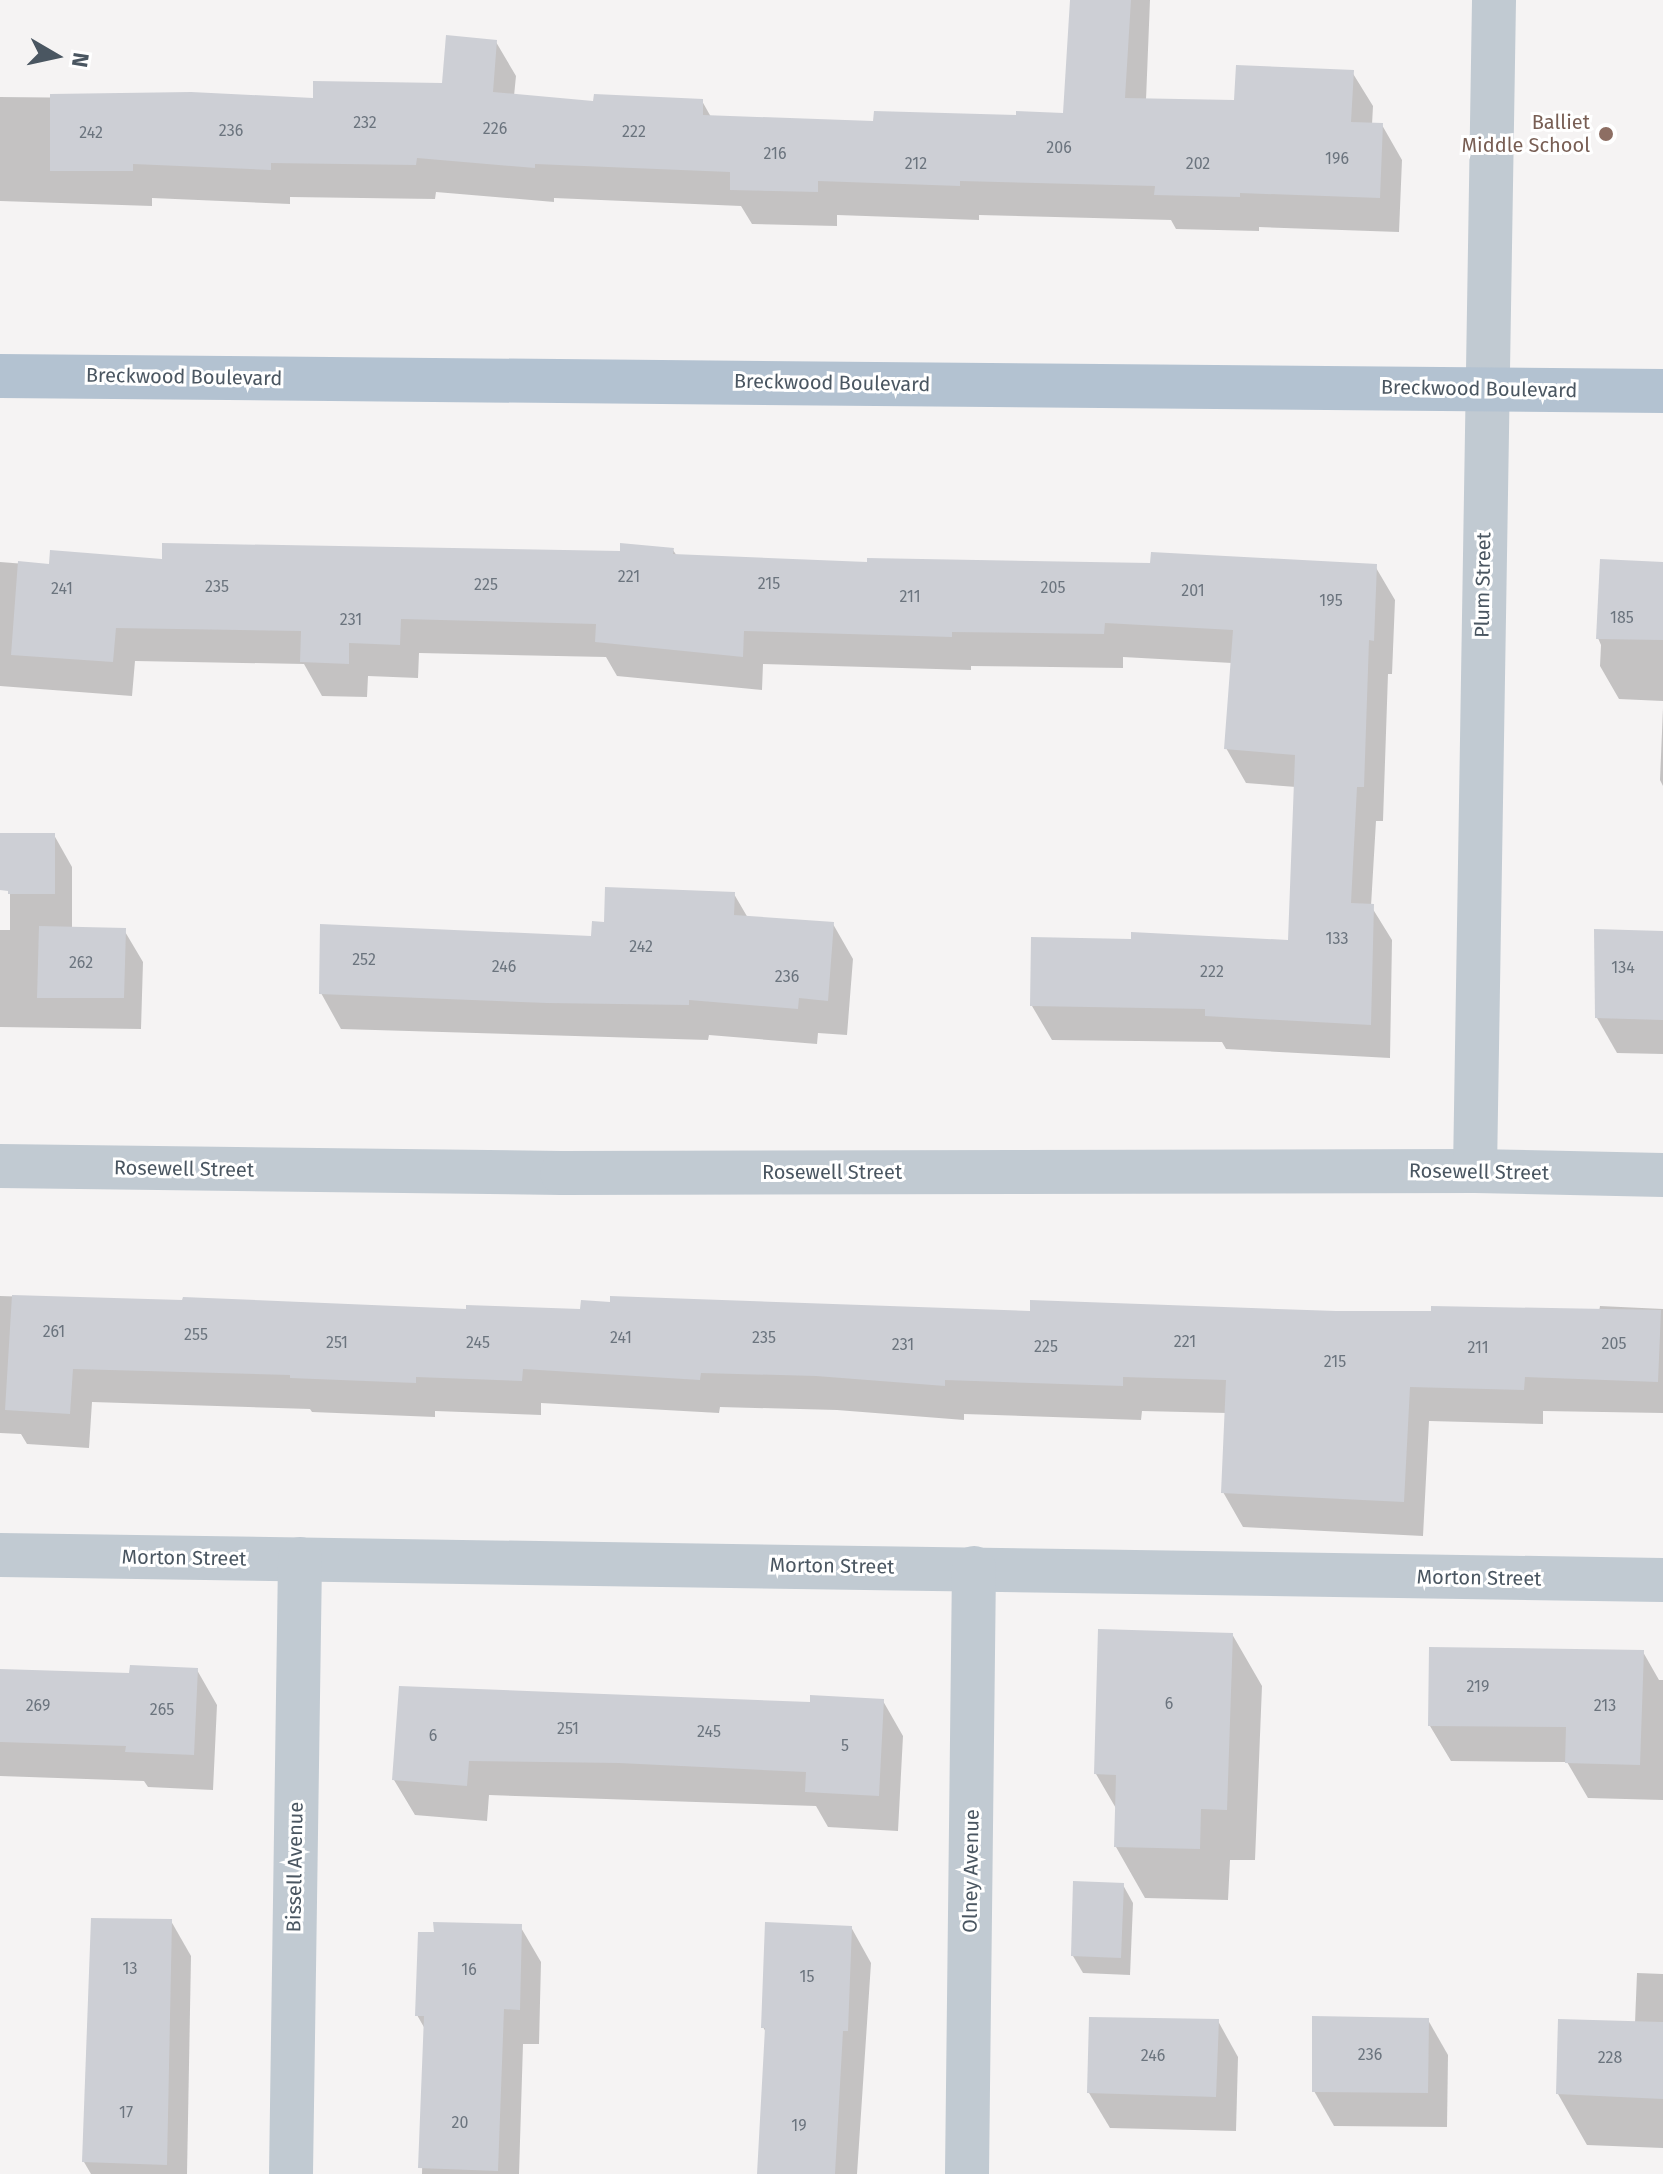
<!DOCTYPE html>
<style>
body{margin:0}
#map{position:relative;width:1663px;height:2174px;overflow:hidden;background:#f5f3f3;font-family:"Fira Sans",sans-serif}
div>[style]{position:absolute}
.shadow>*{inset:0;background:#0003}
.building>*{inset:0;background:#cdcfd5}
.minor>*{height:44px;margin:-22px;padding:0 22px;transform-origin:22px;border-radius:22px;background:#c1cad2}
.major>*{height:44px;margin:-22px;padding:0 22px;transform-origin:22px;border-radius:22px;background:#b3c2d1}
.dots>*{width:22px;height:22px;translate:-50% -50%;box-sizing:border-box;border:4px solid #fff;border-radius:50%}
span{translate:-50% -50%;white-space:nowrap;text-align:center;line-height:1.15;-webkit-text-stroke:6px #fff;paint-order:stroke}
.number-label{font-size:16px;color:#6b747e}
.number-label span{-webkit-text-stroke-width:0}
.education-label{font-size:20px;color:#785e54}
.right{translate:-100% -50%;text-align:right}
.street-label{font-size:20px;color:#4a5661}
.north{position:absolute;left:16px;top:16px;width:80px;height:80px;-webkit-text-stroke:6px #fff;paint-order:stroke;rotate:99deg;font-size:22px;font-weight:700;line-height:32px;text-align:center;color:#4a5661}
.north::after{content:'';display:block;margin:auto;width:28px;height:36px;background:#4a5661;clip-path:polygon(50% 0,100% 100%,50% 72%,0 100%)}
</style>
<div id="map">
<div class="shadow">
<i style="clip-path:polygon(1072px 0,1150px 0,1146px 100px,1236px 102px,1352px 72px,1373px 106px,1372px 125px,1382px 125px,1402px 160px,1399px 232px,1259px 227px,1259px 231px,1176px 229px,1171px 220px,979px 215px,979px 220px,837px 215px,837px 226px,752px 224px,741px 206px,554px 198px,554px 202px,436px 192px,435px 199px,290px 197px,290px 204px,152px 198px,152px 206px,0 201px,0 97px,315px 100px,444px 86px,496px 42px,516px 76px,514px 96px,595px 104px,702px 101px,711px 117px,875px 123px,1065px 115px)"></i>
<i style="clip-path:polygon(673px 550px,677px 556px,869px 564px,1375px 566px,1395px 600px,1392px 674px,1388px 674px,1383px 821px,1376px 821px,1371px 906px,1392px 940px,1390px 1058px,1226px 1049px,1222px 1042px,1052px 1040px,1032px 1006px,1290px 942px,1296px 787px,1246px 783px,1226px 748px,1232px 663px,1123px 657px,1123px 668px,971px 666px,971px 670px,763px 664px,762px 690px,617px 676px,606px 657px,419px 653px,418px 678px,368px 676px,367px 697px,322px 696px,304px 664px,135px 661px,132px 696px,0 686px,0 562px,51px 566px)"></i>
<i style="clip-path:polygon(1663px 563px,1663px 701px,1619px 699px,1600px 666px,1601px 645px,1598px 638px)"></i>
<i style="clip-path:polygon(1663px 708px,1663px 786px,1660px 780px)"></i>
<i style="clip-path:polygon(10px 835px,54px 835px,72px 867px,72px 929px,124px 930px,143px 962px,141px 1029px,0 1027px,0 930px,10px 930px)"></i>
<i style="clip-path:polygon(734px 894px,748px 918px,833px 924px,853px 959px,847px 1035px,818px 1033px,817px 1044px,709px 1035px,708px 1040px,341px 1029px,321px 993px,593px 938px,606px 924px)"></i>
<i style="clip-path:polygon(1663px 933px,1663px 1054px,1617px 1053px,1597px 1018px)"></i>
<i style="clip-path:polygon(0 1296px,468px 1311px,1336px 1313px,1599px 1312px,1600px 1306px,1663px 1309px,1663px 1413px,1543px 1411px,1543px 1424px,1429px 1421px,1423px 1536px,1243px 1527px,1223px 1492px,1227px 1413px,1142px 1411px,1141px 1420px,964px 1414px,964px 1420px,837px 1410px,720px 1407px,719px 1413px,541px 1403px,541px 1415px,435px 1411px,435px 1417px,312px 1412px,310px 1409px,92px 1402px,89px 1448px,27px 1444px,21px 1434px,0 1433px)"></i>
<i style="clip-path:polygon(1232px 1634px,1262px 1686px,1255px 1860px,1230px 1860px,1228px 1900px,1145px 1898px,1116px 1847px,1117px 1810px,1096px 1774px)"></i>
<i style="clip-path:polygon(1643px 1652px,1659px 1680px,1663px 1680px,1663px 1800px,1588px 1798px,1567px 1762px,1451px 1761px,1430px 1726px)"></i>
<i style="clip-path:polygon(197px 1670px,217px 1705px,213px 1790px,148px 1787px,144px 1781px,0 1776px,0 1671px,131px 1675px)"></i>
<i style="clip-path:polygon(401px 1688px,812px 1704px,883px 1701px,903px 1736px,898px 1831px,828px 1827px,816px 1806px,489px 1795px,487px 1821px,415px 1815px,394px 1780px)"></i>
<i style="clip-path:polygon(1123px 1885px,1133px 1903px,1130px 1975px,1083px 1973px,1073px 1956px)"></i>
<i style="clip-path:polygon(171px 1921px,191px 1956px,187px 2174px,91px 2174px,84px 2162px)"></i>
<i style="clip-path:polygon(520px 1926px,541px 1962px,539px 2044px,523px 2044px,519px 2174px,422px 2174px,425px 2029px,417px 2015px)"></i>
<i style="clip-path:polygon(851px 1927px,871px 1963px,857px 2174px,759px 2174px,767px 2034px,763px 2027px)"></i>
<i style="clip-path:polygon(1637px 1973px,1663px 1974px,1663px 2148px,1587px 2145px,1558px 2094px,1635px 2023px)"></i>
<i style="clip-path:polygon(1428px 2020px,1448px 2055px,1447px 2127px,1334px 2126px,1314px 2091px)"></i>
<i style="clip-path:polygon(1218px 2021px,1238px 2057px,1236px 2131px,1110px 2128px,1089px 2093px)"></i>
</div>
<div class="building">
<i style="clip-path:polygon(1070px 0,1131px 0,1125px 98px,1234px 100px,1236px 65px,1354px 70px,1351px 122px,1383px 123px,1380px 198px,1240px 193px,1240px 197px,1154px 195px,1155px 186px,960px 181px,960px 186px,818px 181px,818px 192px,730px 190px,730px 172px,535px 164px,535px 168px,417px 158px,416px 165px,271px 163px,271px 170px,133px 164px,133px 171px,50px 171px,50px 94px,191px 92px,313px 98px,313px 81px,442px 83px,446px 35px,497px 40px,493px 92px,593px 101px,594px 94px,703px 99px,703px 115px,873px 121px,874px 111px,1016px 115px,1016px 111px,1063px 113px)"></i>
<i style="clip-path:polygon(162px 543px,620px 551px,620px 543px,674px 548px,673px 554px,867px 562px,867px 558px,1150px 563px,1151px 552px,1377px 564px,1374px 641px,1369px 640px,1364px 787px,1357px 787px,1351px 903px,1374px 904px,1371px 1025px,1205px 1016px,1205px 1009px,1030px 1006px,1031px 937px,1131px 939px,1131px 932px,1288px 940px,1295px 755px,1224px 749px,1233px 630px,1105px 623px,1104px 634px,952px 632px,952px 637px,744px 631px,743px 657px,595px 642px,596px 624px,401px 619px,400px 645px,349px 643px,349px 664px,300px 662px,301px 631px,116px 628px,113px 662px,11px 655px,18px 561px,49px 564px,50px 550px,162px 559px)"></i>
<i style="clip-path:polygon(1600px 559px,1663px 562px,1663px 640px,1596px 639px)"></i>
<i style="clip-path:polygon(0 833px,55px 833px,55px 894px,8px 894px,8px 891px,0 890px)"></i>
<i style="clip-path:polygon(605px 887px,735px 892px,734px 915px,834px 922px,828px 1001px,799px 998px,798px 1009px,689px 1000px,689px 1005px,547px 1003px,319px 994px,320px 924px,591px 936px,592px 921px,604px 922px)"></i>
<i style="clip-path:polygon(39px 926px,126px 928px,124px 998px,37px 998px)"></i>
<i style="clip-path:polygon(1594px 929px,1663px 931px,1663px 1020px,1595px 1018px)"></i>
<i style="clip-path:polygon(12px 1295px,182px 1300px,183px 1297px,466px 1309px,466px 1305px,580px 1309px,581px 1300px,610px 1302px,610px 1296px,1030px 1311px,1030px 1300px,1336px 1311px,1431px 1311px,1431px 1306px,1661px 1310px,1658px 1382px,1525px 1377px,1524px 1390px,1410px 1387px,1404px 1502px,1221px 1493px,1226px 1380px,1123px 1377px,1123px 1386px,945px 1380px,945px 1386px,816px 1376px,701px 1373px,700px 1380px,523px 1369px,522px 1381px,416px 1377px,416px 1383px,290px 1378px,290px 1375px,73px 1369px,70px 1414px,5px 1410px)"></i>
<i style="clip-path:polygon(1098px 1629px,1233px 1633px,1227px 1810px,1201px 1809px,1200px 1849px,1114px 1847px,1116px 1775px,1094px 1774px)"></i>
<i style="clip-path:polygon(1429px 1647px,1644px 1650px,1640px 1765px,1565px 1763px,1566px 1727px,1428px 1726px)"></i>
<i style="clip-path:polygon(130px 1665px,198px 1668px,194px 1755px,125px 1752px,126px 1746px,0 1742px,0 1669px,129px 1673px)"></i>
<i style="clip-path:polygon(399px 1686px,810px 1702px,810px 1695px,884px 1699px,879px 1796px,805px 1792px,806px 1772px,619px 1763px,469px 1761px,467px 1786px,392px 1780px)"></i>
<i style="clip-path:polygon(1073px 1881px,1124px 1883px,1121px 1958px,1071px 1956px)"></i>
<i style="clip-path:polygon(91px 1918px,172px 1919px,167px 2165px,82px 2162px)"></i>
<i style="clip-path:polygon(433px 1922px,522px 1924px,520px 2010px,504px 2009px,498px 2171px,418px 2168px,424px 2016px,415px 2016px,418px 1932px,434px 1932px)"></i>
<i style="clip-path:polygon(765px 1922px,852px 1926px,848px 2031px,843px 2031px,835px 2174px,757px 2174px,765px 2028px,761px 2028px)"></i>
<i style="clip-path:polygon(1312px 2016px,1429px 2018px,1428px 2093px,1312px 2092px)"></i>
<i style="clip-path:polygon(1089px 2017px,1219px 2019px,1216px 2097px,1087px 2093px)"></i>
<i style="clip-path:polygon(1558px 2019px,1663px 2022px,1663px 2099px,1556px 2094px)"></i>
</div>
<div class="minor">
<i style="left:0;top:1166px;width:562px;rotate:0.71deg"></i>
<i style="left:562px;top:1173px;width:913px;rotate:-0.13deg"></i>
<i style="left:1475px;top:1171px;width:188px;rotate:1.2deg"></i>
<i style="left:1475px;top:1171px;width:1171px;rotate:-89.07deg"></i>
<i style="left:0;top:1555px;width:1663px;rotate:0.86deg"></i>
<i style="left:291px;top:2174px;width:615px;rotate:-89.16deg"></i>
<i style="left:967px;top:2174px;width:606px;rotate:-89.34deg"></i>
</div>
<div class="major">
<i style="left:0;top:376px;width:1663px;rotate:0.52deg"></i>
</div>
<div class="dots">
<i style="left:1606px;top:134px;background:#8d6e63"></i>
</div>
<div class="number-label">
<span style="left:365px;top:123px">232</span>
<span style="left:495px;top:129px">226</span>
<span style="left:231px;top:131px">236</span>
<span style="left:634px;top:132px">222</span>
<span style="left:91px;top:133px">242</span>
<span style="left:1059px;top:148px">206</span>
<span style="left:775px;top:154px">216</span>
<span style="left:1337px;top:159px">196</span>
<span style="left:916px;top:164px">212</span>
<span style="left:1198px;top:164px">202</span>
<span style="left:629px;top:577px">221</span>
<span style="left:769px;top:584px">215</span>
<span style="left:486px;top:585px">225</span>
<span style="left:217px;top:587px">235</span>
<span style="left:1053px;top:588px">205</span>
<span style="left:62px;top:589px">241</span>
<span style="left:1193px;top:591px">201</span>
<span style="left:910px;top:597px">211</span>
<span style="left:1331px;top:601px">195</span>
<span style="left:1622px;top:618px">185</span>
<span style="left:351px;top:620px">231</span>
<span style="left:1337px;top:939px">133</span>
<span style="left:641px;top:947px">242</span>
<span style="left:364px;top:960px">252</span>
<span style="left:81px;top:963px">262</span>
<span style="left:504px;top:967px">246</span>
<span style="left:1623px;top:968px">134</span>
<span style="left:1212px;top:972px">222</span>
<span style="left:787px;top:977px">236</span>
<span style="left:54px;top:1332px">261</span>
<span style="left:196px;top:1335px">255</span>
<span style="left:621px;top:1338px">241</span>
<span style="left:764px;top:1338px">235</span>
<span style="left:1185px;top:1342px">221</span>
<span style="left:337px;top:1343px">251</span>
<span style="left:478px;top:1343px">245</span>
<span style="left:1614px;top:1344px">205</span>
<span style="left:903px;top:1345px">231</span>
<span style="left:1046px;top:1347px">225</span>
<span style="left:1478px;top:1348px">211</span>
<span style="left:1335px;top:1362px">215</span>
<span style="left:1478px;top:1687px">219</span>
<span style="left:1169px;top:1704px">6</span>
<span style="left:38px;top:1706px">269</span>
<span style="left:1605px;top:1706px">213</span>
<span style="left:162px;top:1710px">265</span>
<span style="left:568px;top:1729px">251</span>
<span style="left:709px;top:1732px">245</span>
<span style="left:433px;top:1736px">6</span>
<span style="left:845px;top:1746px">5</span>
<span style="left:130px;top:1969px">13</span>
<span style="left:469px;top:1970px">16</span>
<span style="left:807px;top:1977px">15</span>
<span style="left:1370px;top:2055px">236</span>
<span style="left:1153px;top:2056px">246</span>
<span style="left:1610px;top:2058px">228</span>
<span style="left:126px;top:2113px">17</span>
<span style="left:460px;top:2123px">20</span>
<span style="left:799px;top:2126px">19</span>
</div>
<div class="education-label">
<span class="right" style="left:1590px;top:134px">Balliet<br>Middle School</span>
</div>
<div class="street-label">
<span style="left:184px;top:377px;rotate:1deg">Breckwood Boulevard</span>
<span style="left:832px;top:383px;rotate:1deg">Breckwood Boulevard</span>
<span style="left:1479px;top:389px;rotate:1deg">Breckwood Boulevard</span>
<span style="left:1483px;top:585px;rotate:-89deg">Plum Street</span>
<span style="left:184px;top:1169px;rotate:1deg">Rosewell Street</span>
<span style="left:832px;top:1172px">Rosewell Street</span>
<span style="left:1479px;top:1172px;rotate:1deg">Rosewell Street</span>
<span style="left:184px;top:1558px;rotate:1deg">Morton Street</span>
<span style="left:832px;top:1566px;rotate:1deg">Morton Street</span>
<span style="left:1479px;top:1578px;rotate:1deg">Morton Street</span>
<span style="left:295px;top:1867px;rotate:-89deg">Bissell Avenue</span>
<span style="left:971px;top:1871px;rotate:-89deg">Olney Avenue</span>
</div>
<div class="north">N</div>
</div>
